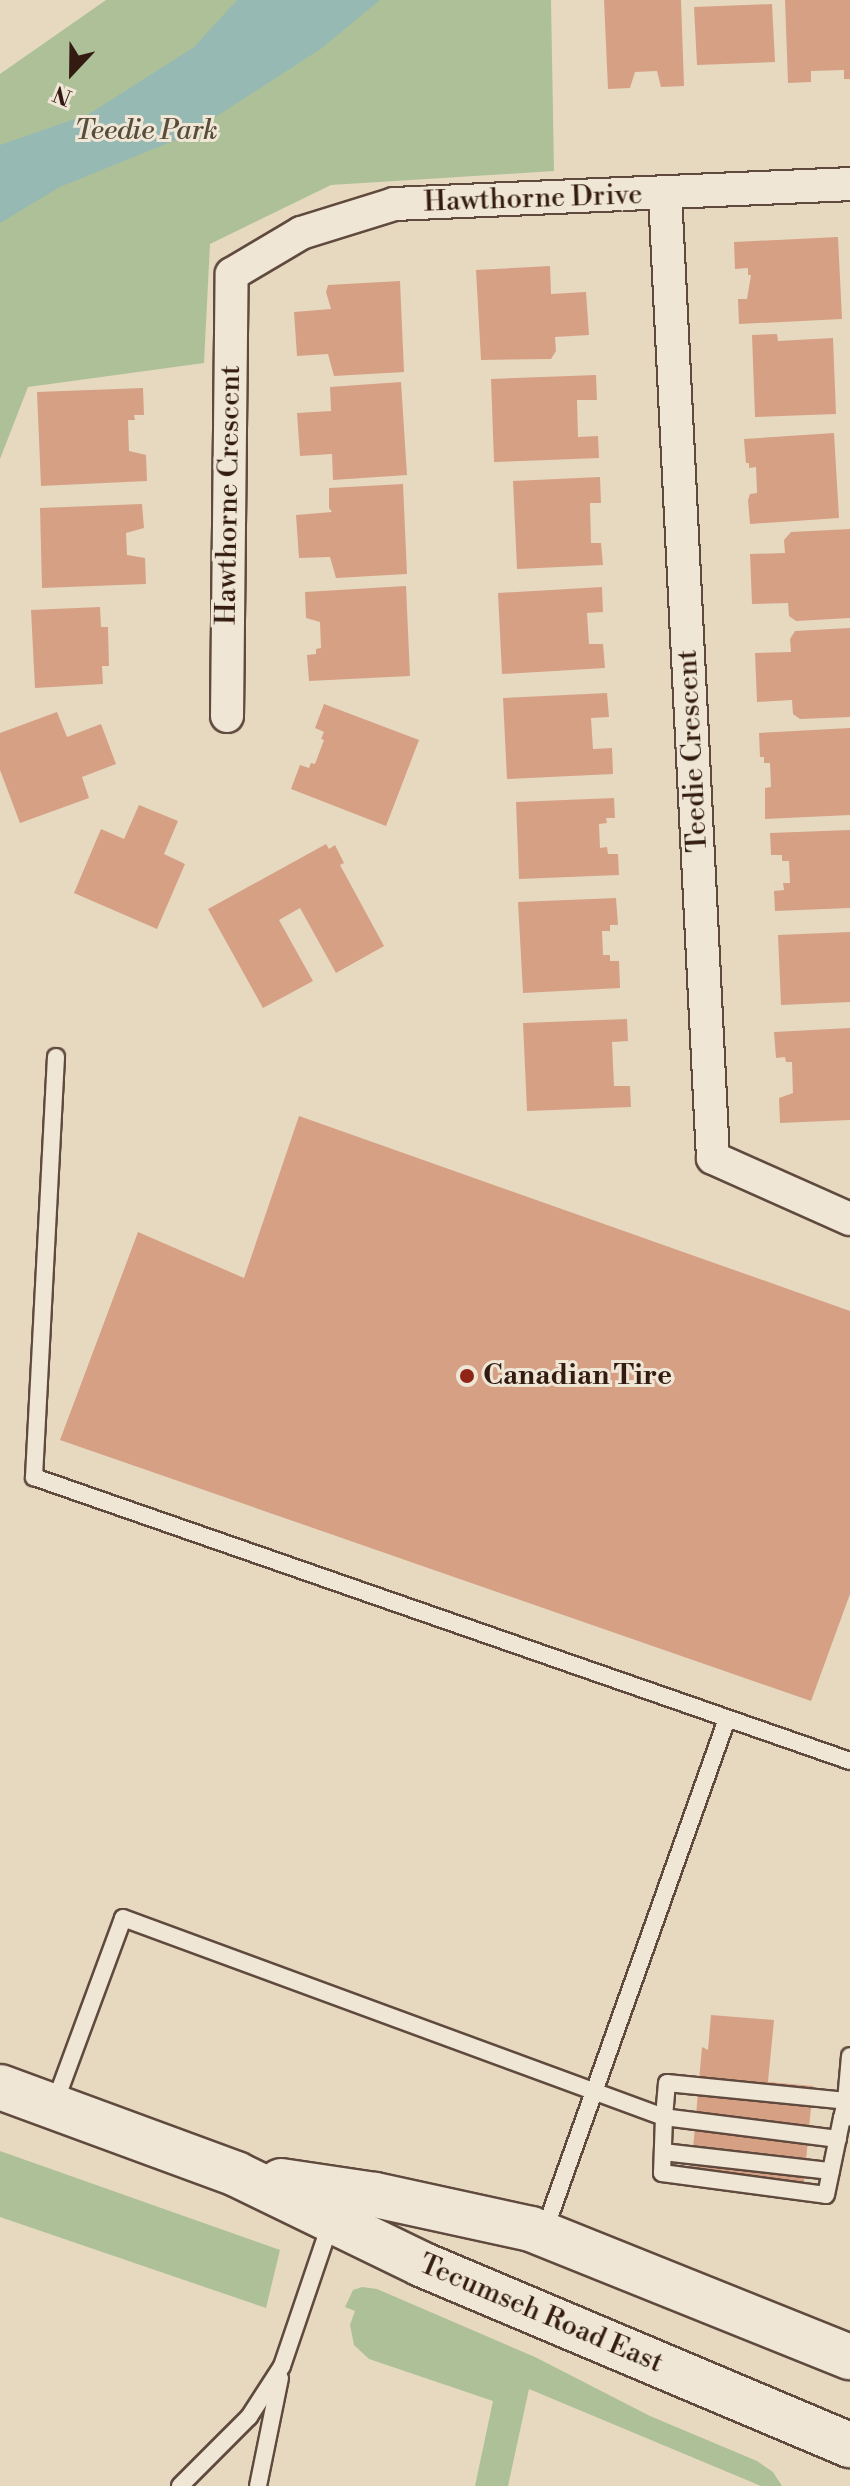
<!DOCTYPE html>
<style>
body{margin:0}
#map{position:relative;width:850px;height:2486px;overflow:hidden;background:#e6d9c0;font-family:"Libre Bodoni",serif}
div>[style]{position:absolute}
.green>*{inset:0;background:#aec097}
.water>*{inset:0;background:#96bab3}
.building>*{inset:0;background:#d6a085}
.roads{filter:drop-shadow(2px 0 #604a3e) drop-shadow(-2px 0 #604a3e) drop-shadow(0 2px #604a3e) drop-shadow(0 -2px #604a3e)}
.lane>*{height:16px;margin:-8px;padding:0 8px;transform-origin:8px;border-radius:8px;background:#efe6d6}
.street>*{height:32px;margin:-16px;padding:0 16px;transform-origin:16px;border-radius:16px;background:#efe6d6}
.secondary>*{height:44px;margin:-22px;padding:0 22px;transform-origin:22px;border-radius:22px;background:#efe6d6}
.dots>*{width:22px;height:22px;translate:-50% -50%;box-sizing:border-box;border:4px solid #efe6d6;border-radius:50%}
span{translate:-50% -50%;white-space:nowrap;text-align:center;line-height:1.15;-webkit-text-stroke:6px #efe6d6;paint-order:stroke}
.park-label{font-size:28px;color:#584d3a;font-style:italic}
.street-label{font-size:28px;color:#331b12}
.poi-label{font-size:28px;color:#331b12;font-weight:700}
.left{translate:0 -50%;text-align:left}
.north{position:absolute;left:32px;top:32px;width:80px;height:80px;-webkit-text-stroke:6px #efe6d6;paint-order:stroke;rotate:202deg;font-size:22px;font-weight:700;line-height:32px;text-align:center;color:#331b12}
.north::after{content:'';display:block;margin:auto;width:28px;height:36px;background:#331b12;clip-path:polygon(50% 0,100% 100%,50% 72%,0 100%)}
</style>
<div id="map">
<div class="green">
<i style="clip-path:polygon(106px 0,551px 0,554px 171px,331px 185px,210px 244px,204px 363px,28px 387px,0 459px,0 74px)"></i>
<i style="clip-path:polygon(0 2151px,280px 2250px,266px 2308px,0 2217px)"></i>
<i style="clip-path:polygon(362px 2287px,377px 2289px,535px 2357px,650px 2416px,757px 2461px,773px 2472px,782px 2486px,761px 2486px,529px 2389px,508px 2486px,475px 2486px,493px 2401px,369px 2359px,354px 2345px,350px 2325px,355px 2311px,345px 2307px,353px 2290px)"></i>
</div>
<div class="water">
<i style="clip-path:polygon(237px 0,380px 0,322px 48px,188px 135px,60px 187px,0 223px,0 145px,89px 114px,194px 47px)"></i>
</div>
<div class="building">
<i style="clip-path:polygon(604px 0,681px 0,684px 86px,661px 87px,657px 71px,635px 72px,630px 88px,608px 89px)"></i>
<i style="clip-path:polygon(785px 0,850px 0,850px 79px,844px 79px,844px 70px,811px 71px,811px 82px,788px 83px)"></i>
<i style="clip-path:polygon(772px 4px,775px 62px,697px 65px,694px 7px)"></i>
<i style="clip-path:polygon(838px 237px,842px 319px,739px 324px,738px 299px,747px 299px,751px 275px,748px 275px,748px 268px,735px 269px,734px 242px)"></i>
<i style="clip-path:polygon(550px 266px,551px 294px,586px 292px,589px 335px,555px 337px,556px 351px,551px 359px,481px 360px,476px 270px)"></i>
<i style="clip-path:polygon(400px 281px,404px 372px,334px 376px,328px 354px,297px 356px,294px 312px,331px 309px,326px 292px,328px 285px)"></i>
<i style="clip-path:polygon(777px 334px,778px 341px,833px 338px,836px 414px,755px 417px,752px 335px)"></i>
<i style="clip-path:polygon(596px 375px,597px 400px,577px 400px,578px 437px,598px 436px,599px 458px,494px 462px,491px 379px)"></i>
<i style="clip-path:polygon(401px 382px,407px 475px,333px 480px,332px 454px,300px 456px,297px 413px,331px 411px,330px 387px)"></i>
<i style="clip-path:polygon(143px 388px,144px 415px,134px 415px,135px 420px,128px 420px,129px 451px,146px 455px,147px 481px,41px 486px,37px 392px)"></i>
<i style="clip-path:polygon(834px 433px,839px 518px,750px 524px,748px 500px,750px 494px,757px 493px,756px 467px,749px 468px,749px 463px,746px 463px,744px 439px)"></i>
<i style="clip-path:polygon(600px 477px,601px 503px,590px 503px,591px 543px,601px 543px,603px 565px,517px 569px,513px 481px)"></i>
<i style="clip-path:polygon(403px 484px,407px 574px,336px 578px,330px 557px,299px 558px,296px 515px,332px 512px,329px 508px,329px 488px)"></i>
<i style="clip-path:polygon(142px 504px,144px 528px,126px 533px,127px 555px,145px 558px,146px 584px,42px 588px,40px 508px)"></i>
<i style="clip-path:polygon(850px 529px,850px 618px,796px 621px,789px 616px,788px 603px,752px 604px,750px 554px,785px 553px,784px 540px,791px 532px)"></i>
<i style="clip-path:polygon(406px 586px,410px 676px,309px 681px,307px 655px,316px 654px,316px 649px,321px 648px,320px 622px,306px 618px,305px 592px)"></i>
<i style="clip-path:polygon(602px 587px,603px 612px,587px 613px,589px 644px,603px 644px,605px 668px,502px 674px,498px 593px)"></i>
<i style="clip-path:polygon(100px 607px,101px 627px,108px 627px,109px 666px,102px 666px,103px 684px,35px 688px,31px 610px)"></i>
<i style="clip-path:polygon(850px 628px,850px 717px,800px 719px,793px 714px,792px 700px,757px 702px,755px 653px,791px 652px,790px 639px,795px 631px)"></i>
<i style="clip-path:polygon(607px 693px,609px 717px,591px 718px,593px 749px,612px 748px,613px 774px,507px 779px,503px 698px)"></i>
<i style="clip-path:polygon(324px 704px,419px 740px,386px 826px,291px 789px,300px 765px,309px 768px,311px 763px,315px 764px,324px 740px,321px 739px,324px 732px,315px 728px)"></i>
<i style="clip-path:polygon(57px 712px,67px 737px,101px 724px,116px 764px,82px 777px,89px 798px,20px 823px,0 770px,0 733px)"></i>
<i style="clip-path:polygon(850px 728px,850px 815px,765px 819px,765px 788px,771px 787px,770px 763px,764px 763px,764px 757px,760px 757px,759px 733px)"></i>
<i style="clip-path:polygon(614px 798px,615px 818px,606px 818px,607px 823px,599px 824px,600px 848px,607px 847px,608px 854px,618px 854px,619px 875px,519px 879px,516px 802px)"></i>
<i style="clip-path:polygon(139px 805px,178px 821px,164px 854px,185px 864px,157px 929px,74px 893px,101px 829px,124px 839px)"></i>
<i style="clip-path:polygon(850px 830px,850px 908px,775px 911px,774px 891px,784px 890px,783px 883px,790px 883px,789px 861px,782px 861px,782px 855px,771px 855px,770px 833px)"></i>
<i style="clip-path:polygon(326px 844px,329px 849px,335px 845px,344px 863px,340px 865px,384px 946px,336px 973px,300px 908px,279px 920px,313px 981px,263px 1008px,208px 909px)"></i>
<i style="clip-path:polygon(616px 898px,618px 925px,610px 925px,610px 931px,602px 931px,603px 955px,610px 955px,610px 961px,619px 961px,620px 988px,523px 993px,518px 902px)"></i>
<i style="clip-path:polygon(850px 932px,850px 1002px,781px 1005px,778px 935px)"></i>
<i style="clip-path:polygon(627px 1019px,628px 1041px,612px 1042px,614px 1086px,630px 1086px,631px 1107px,527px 1111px,523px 1023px)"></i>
<i style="clip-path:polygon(850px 1028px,850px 1120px,780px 1123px,779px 1098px,793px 1093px,792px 1062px,786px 1062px,785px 1057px,776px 1058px,774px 1032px)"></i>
<i style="clip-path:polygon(299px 1116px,850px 1311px,850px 1594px,811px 1701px,60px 1440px,138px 1232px,244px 1278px)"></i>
<i style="clip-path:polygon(711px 2015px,774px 2020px,768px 2082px,813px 2086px,804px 2182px,691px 2171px,702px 2047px,708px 2050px)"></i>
</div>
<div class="roads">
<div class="lane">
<i style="left:56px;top:1057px;width:421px;rotate:93deg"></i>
<i style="left:34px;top:1477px;width:864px;rotate:19.19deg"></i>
<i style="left:846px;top:2101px;width:45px;rotate:-84.9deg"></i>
<i style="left:54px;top:2105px;width:199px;rotate:-69.7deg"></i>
<i style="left:123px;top:1918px;width:576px;rotate:20.2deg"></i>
<i style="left:664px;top:2117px;width:56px;rotate:92deg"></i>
<i style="left:662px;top:2173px;width:165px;rotate:7.6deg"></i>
<i style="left:826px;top:2195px;width:79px;rotate:-78.3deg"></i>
<i style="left:842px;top:2118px;width:8px;rotate:-7deg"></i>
<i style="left:838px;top:2139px;width:175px;rotate:-172.8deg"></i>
<i style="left:664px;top:2117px;width:34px;rotate:-85deg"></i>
<i style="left:667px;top:2083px;width:180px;rotate:5.7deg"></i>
<i style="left:846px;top:2101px;width:17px;rotate:103deg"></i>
<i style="left:663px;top:2152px;width:169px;rotate:6.5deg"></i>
<i style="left:544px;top:2232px;width:545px;rotate:-70.37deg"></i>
<i style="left:180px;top:2486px;width:98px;rotate:-45deg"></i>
<i style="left:249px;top:2417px;width:61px;rotate:-57.1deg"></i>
<i style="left:282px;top:2366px;width:152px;rotate:-71.2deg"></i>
<i style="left:258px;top:2486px;width:110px;rotate:-78.5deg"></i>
</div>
<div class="street">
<i style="left:665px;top:194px;width:965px;rotate:87.15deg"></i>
<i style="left:713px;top:1158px;width:150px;rotate:24deg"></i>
<i style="left:227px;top:716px;width:442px;rotate:-89.4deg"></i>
<i style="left:232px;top:274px;width:80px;rotate:-30.7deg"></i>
<i style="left:301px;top:233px;width:97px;rotate:-17.3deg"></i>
<i style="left:394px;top:204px;width:456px;rotate:-2.5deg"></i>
</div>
<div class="secondary">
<i style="left:0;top:2087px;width:252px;rotate:20.2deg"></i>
<i style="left:236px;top:2174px;width:206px;rotate:25.9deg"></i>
<i style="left:421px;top:2264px;width:466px;rotate:22.9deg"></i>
<i style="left:281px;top:2181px;width:95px;rotate:8.5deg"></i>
<i style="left:375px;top:2195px;width:160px;rotate:12.3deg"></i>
<i style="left:531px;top:2229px;width:344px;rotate:21.9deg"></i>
</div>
</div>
<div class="dots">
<i style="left:467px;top:1376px;background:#8f2418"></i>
</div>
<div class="park-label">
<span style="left:146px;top:131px">Teedie Park</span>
</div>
<div class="street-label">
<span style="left:533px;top:199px;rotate:-2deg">Hawthorne Drive</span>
<span style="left:229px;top:495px;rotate:-89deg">Hawthorne Crescent</span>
<span style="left:693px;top:751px;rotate:-93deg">Teedie Crescent</span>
<span style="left:541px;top:2314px;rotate:23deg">Tecumseh Road East</span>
</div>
<div class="poi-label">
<span class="left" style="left:483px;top:1376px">Canadian Tire</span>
</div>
<div class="north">N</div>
</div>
